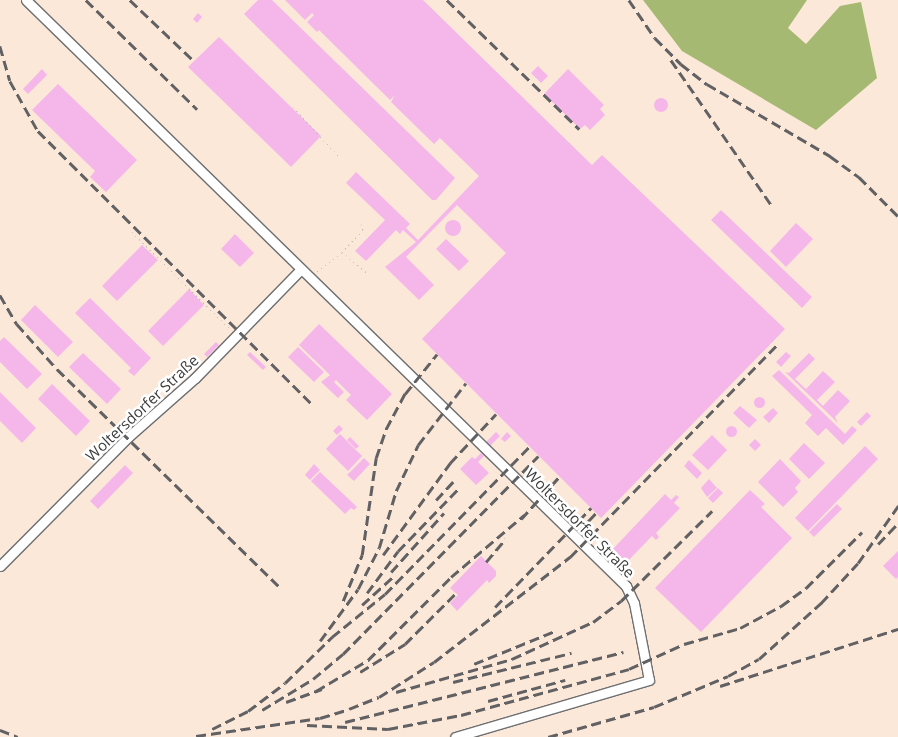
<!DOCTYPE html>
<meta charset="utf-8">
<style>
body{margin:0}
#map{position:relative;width:898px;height:737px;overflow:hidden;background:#f5f6f9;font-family:"Open Sans",sans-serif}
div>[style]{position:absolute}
.industrial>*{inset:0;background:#fce8d9}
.forest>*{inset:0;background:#a6b972}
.building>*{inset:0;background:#f5b7e9}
.round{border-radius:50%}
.path>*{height:1px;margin-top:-0.5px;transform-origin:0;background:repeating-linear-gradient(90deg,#b5b5b8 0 1px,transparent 0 5px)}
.roads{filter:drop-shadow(1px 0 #6d6f71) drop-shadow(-1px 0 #6d6f71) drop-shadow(0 1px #6d6f71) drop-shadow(0 -1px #6d6f71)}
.minor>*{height:9px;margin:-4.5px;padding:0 4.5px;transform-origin:4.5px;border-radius:4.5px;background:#fff}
.rail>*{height:2.5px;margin-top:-1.25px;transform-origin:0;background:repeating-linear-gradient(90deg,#616163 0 10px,transparent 0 15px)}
span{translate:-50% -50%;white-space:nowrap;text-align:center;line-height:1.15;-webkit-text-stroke:5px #fff;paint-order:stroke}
.street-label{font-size:15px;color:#3b3b3c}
</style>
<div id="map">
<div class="industrial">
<i style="clip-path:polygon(0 0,898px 0,898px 737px,0 737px)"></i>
</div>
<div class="forest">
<i style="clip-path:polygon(643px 0,807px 0,788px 28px,806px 44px,840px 6px,861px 2px,877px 78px,816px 130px,682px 51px)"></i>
</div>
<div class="building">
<i style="clip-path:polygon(258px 0,272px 0,455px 178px,436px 200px,432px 200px,244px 14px)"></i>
<i style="clip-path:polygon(285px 0,423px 0,592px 165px,602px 155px,785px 329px,601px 518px,422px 339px,506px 253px,457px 205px,406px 257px,434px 285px,419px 300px,385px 267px,416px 242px,403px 230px,400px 234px,396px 230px,366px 261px,355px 251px,385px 220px,346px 183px,356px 172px,410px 224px,406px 228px,418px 240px,479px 176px,440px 138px,434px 144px,391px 102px,395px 95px,390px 100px,319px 30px,317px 32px,307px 22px,314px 15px,312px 13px,305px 20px)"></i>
<i style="clip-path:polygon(198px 13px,202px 17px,197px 23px,193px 19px)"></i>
<i style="clip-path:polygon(219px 37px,321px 136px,291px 167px,188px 67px)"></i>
<i style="clip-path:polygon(538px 66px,548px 76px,541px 83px,531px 73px)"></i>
<i style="clip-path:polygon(42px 69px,47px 75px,28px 94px,23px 89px)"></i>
<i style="clip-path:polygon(568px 69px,604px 105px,600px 109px,605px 115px,590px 130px,585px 125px,580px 129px,544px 94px)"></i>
<i style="clip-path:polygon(58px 84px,137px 160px,106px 192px,90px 177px,95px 171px,32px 110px)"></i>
<i class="round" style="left:654px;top:98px;width:14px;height:14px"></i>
<i style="clip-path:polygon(721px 210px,812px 297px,802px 308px,711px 220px)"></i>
<i class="round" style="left:445px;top:220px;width:16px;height:16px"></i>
<i style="clip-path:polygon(796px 223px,813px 239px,786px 267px,770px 251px)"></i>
<i style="clip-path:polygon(235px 234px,254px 253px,240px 267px,221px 249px)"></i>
<i style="clip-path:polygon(446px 239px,469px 261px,459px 271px,436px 249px)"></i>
<i style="clip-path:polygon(142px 245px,158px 260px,117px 301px,102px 286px)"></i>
<i style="clip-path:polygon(189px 289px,204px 305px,163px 346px,148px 331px)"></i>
<i style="clip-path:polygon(90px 298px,151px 358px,134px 376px,128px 371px,131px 368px,75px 313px)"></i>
<i style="clip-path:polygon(35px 305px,73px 342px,58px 357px,21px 320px)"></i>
<i style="clip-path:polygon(319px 324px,392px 394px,367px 420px,346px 400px,351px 395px,336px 380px,334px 382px,344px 392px,338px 398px,321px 382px,330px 375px,299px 345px)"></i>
<i style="clip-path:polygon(4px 337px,42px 374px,27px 389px,0 362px,0 341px)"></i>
<i style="clip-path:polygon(216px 342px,219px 345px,207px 357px,204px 354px)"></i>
<i style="clip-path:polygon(298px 347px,324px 372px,314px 382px,288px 357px)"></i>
<i style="clip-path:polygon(250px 352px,266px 367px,263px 370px,247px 355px)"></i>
<i style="clip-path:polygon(786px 352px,791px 356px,781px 367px,776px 362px)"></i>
<i style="clip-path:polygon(83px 353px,121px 389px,107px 404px,69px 367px)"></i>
<i style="clip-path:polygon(809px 353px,815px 359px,795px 379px,806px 389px,823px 371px,835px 382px,817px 400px,823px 406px,838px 390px,850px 401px,835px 417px,838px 423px,785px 372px,789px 373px)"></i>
<i style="clip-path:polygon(779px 370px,845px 434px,852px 426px,857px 430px,843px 445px,826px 428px,818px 436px,805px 423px,812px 415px,772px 376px)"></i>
<i style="clip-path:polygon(52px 384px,90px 421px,76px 436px,38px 399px)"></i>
<i style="clip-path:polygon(0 392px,36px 428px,22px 443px,0 421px)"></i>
<i class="round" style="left:753.5px;top:396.5px;width:11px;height:11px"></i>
<i style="clip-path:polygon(740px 406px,757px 420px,749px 428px,733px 413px)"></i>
<i style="clip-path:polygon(773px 408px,778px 413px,769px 423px,763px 417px)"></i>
<i style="clip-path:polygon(867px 412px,871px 416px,861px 426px,857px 422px)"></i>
<i style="clip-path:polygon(339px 425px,343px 429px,337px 435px,333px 431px)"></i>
<i class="round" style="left:725.5px;top:425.5px;width:11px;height:11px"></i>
<i style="clip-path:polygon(496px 432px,500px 436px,490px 446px,486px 442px)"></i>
<i style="clip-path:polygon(507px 432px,511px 436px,505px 442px,501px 439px)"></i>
<i style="clip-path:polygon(340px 434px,362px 456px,348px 471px,326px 449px)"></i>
<i style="clip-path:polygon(712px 435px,727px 450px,708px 470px,692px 455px)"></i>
<i style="clip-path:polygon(350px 437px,359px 446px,356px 449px,347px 440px)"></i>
<i style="clip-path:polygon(755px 439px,761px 445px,755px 451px,749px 445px)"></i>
<i style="clip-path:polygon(804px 443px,825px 463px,809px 479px,789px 459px)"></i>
<i style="clip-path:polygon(865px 446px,878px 459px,808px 531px,795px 518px)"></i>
<i style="clip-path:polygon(481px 453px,484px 456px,478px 462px,489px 473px,476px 485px,460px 469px,472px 457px,475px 459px)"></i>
<i style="clip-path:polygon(364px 458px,370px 464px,354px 481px,347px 475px)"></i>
<i style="clip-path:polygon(780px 459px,801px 481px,795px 488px,798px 492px,783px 507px,758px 482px)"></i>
<i style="clip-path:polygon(689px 460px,702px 473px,697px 479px,684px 466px)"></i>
<i style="clip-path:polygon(314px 464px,320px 470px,310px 480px,305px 475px)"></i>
<i style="clip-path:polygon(125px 465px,133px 473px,98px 509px,90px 501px)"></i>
<i style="clip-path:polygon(320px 472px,357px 507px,354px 510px,351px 508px,345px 514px,311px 481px)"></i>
<i style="clip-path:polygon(709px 479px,717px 488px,707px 497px,701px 488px)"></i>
<i style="clip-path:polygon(718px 488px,723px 493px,713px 503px,708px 498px)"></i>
<i style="clip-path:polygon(750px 490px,765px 504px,761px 507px,792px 538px,701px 632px,655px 588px)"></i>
<i style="clip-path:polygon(665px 494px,671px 500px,676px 495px,679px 497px,674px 503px,680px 508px,656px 533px,659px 537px,656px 540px,652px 536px,625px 564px,619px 559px,614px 564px,611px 561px,616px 556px,611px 551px)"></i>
<i style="clip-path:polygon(837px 504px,842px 509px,814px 537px,809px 532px)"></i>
<i style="clip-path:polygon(898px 551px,898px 577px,896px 579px,883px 566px)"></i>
<i style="clip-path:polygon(481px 556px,496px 571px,496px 576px,489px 583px,487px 580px,457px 611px,450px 603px,458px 595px,450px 588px)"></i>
</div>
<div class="path">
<i style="left:293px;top:107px;width:69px;rotate:47.3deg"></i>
<i style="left:361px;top:224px;width:6px;rotate:72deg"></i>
<i style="left:363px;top:230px;width:30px;rotate:134deg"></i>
<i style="left:342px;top:252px;width:33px;rotate:40deg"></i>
<i style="left:132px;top:232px;width:138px;rotate:44.7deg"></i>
<i style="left:317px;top:271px;width:31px;rotate:-37deg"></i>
</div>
<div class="roads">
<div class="minor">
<i style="left:26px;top:0;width:839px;rotate:44.32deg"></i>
<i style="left:626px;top:586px;width:19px;rotate:65deg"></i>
<i style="left:634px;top:603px;width:78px;rotate:79deg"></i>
<i style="left:649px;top:680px;width:202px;rotate:163.6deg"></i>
<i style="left:0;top:566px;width:182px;rotate:-45.2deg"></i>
<i style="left:128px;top:437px;width:89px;rotate:-41.4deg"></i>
<i style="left:195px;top:378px;width:152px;rotate:-45.8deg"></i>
</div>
</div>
<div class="rail">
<i style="left:86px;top:0;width:156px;rotate:44.5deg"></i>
<i style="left:130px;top:0;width:88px;rotate:43.6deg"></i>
<i style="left:447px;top:0;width:185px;rotate:44.3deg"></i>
<i style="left:629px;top:0;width:46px;rotate:55.6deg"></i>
<i style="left:655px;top:38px;width:37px;rotate:45deg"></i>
<i style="left:681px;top:64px;width:33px;rotate:38deg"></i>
<i style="left:707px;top:84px;width:143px;rotate:30.3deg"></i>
<i style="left:830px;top:156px;width:36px;rotate:36deg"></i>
<i style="left:859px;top:177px;width:55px;rotate:45deg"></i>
<i style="left:0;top:46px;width:36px;rotate:74deg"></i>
<i style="left:10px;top:81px;width:57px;rotate:60.8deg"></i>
<i style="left:38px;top:131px;width:385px;rotate:44.9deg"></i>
<i style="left:671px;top:60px;width:178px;rotate:55.3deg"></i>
<i style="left:0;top:295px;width:34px;rotate:60deg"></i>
<i style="left:17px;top:324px;width:60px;rotate:48.4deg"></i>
<i style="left:57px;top:369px;width:313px;rotate:44.4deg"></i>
<i style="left:436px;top:500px;width:25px;rotate:-47deg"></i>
<i style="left:521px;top:519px;width:57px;rotate:-47.9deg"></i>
<i style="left:578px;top:532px;width:26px;rotate:-47deg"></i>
<i style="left:878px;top:544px;width:29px;rotate:-46deg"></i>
<i style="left:383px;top:555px;width:114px;rotate:-53.9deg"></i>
<i style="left:450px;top:463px;width:67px;rotate:-46.8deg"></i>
<i style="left:486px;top:562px;width:30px;rotate:-50deg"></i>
<i style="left:391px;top:572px;width:79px;rotate:-48.1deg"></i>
<i style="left:367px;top:593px;width:52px;rotate:-53.6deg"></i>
<i style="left:398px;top:551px;width:89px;rotate:-45.9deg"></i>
<i style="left:343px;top:601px;width:50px;rotate:-67.6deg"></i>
<i style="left:362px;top:555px;width:98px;rotate:-81.8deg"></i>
<i style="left:376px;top:458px;width:31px;rotate:-71deg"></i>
<i style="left:386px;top:429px;width:40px;rotate:-62deg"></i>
<i style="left:405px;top:394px;width:51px;rotate:-51.3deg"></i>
<i style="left:362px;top:605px;width:45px;rotate:-42.3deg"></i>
<i style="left:495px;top:607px;width:138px;rotate:-45.9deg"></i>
<i style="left:320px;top:641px;width:64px;rotate:-53.8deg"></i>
<i style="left:358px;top:589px;width:46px;rotate:-62.9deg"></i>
<i style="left:379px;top:548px;width:59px;rotate:-73.4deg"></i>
<i style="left:396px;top:491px;width:51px;rotate:-64.4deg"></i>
<i style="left:418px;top:445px;width:78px;rotate:-52.3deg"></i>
<i style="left:474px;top:664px;width:87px;rotate:-22.2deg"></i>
<i style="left:360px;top:672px;width:53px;rotate:-31.9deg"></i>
<i style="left:405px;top:644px;width:72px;rotate:-45deg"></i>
<i style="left:453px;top:682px;width:122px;rotate:-13.8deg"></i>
<i style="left:720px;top:686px;width:187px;rotate:-17.8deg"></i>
<i style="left:316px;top:691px;width:61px;rotate:-30.8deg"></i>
<i style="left:368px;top:660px;width:117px;rotate:-45deg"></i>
<i style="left:451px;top:577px;width:96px;rotate:-40.3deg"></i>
<i style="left:396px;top:692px;width:121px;rotate:-15.9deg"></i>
<i style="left:512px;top:659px;width:89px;rotate:-24.6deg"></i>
<i style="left:593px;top:622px;width:35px;rotate:-37deg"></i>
<i style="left:621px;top:601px;width:128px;rotate:-44.7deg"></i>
<i style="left:488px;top:701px;width:80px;rotate:-15.3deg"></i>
<i style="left:286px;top:702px;width:38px;rotate:-20deg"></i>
<i style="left:262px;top:710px;width:60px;rotate:-31.3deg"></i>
<i style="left:313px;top:679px;width:39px;rotate:-40deg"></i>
<i style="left:343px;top:654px;width:278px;rotate:-45.4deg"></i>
<i style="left:345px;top:722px;width:287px;rotate:-14.1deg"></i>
<i style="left:307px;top:725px;width:81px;rotate:2.8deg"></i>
<i style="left:388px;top:729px;width:74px;rotate:-10.9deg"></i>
<i style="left:461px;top:715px;width:174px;rotate:-15.3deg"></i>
<i style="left:629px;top:669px;width:60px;rotate:-24.4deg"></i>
<i style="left:684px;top:644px;width:58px;rotate:-15.9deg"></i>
<i style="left:740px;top:628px;width:47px;rotate:-28.2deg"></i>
<i style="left:781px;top:606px;width:31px;rotate:-36deg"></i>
<i style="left:806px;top:588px;width:79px;rotate:-45deg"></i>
<i style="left:212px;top:729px;width:40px;rotate:-26.6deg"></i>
<i style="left:248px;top:711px;width:46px;rotate:-37.1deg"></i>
<i style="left:285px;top:683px;width:66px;rotate:-44.4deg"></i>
<i style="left:332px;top:637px;width:68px;rotate:-39.1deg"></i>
<i style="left:385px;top:594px;width:206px;rotate:-45.6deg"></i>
<i style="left:0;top:730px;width:19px;rotate:21deg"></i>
<i style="left:196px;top:736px;width:125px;rotate:-8.3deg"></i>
<i style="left:320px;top:718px;width:30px;rotate:-17deg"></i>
<i style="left:349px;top:709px;width:32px;rotate:-22deg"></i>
<i style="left:379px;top:697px;width:65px;rotate:-32.5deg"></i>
<i style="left:434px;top:662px;width:172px;rotate:-37.7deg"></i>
<i style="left:570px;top:557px;width:295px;rotate:-45.7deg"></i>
<i style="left:548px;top:737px;width:110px;rotate:-15.8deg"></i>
<i style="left:654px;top:707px;width:80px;rotate:-22.7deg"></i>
<i style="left:728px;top:676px;width:35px;rotate:-29deg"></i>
<i style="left:759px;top:659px;width:84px;rotate:-42.1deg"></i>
<i style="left:821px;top:603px;width:54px;rotate:-47.2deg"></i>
<i style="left:858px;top:563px;width:70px;rotate:-54.9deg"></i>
</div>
<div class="street-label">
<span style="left:142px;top:408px;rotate:-43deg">Woltersdorfer Straße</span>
<span style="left:580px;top:523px;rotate:45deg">Woltersdorfer Straße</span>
</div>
</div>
